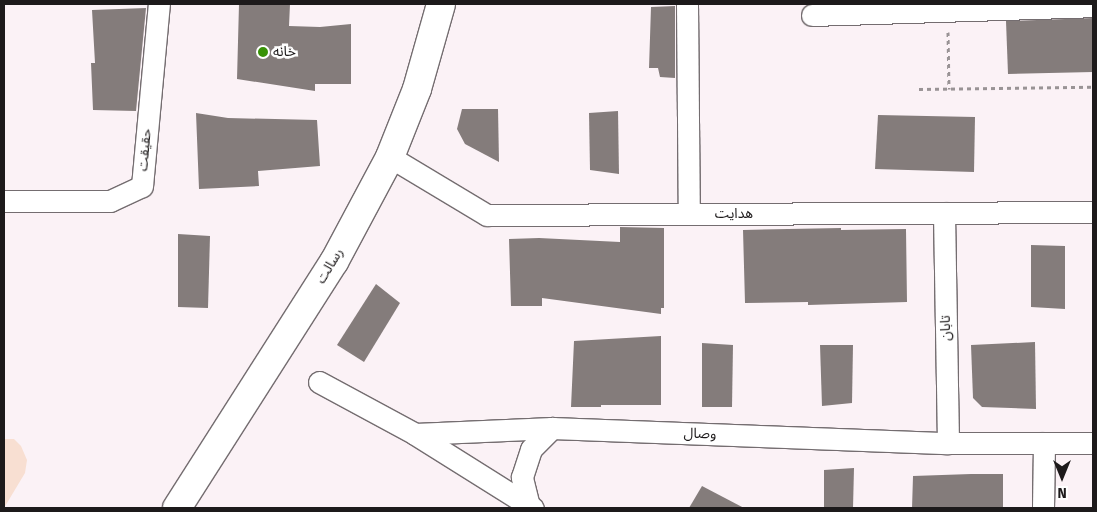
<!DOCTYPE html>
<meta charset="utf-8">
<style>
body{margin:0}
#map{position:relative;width:1097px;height:512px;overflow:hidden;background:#fbf2f6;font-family:"Fira Sans","Noto Sans Arabic",sans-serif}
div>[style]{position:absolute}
.green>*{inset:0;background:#f8dfd2}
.building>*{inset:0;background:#847c7b}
.path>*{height:3px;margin-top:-1.5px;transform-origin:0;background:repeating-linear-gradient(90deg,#999395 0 4px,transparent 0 8px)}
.roads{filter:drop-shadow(1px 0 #746d70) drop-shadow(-1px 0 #746d70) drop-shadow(0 1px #746d70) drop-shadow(0 -1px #746d70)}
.minor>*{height:21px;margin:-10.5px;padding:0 10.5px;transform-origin:10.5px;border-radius:10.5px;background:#fff}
.tertiary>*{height:28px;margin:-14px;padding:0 14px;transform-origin:14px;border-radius:14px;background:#fff}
.dots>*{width:14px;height:14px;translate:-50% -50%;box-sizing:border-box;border:2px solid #fff;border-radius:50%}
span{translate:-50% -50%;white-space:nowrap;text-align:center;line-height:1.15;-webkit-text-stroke:5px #fff;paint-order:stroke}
.poi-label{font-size:14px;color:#1d1a1b}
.left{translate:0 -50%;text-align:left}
.street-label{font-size:14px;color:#1d1a1b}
.frame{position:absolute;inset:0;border:5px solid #1d1a1b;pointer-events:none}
.north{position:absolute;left:1037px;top:452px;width:50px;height:50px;-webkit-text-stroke:4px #fff;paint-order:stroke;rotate:180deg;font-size:14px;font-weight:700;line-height:20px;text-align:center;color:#1d1a1b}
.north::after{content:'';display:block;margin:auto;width:18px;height:22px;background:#1d1a1b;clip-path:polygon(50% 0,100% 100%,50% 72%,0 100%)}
</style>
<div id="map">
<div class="green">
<i style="clip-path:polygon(4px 439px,14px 439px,21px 446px,27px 460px,25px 473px,4px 508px)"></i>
</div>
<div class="building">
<i style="clip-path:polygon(239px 4px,290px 4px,289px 26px,320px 27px,351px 24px,351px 84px,315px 84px,315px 91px,237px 79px)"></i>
<i style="clip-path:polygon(675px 6px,675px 78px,660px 77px,658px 68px,649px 68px,651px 7px)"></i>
<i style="clip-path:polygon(146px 8px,136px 111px,93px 110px,91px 63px,95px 63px,92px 10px)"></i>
<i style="clip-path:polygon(1093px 18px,1093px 72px,1008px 74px,1006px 21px)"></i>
<i style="clip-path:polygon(462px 109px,498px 109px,499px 162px,465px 144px,457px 129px)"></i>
<i style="clip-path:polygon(618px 111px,619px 174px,590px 170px,589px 113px)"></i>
<i style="clip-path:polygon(196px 113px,228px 118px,317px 120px,320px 166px,258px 171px,259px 186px,199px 189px)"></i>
<i style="clip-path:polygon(878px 115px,975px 117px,974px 172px,875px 169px)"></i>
<i style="clip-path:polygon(620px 227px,664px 228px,664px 308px,661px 308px,661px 314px,542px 298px,542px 306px,511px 306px,509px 239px,539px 238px,620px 242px)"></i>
<i style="clip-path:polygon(841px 228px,841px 230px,906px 229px,907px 302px,808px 305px,808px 302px,745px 303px,743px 230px)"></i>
<i style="clip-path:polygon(178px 234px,210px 236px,208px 308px,178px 307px)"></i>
<i style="clip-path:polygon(1031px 245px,1065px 246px,1065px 309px,1031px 307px)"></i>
<i style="clip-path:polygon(376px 284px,400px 303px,364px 362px,337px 345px)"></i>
<i style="clip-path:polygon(661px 336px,661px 405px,601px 405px,601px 407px,571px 407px,574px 341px)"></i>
<i style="clip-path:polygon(1035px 342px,1036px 409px,982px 407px,973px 398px,971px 345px)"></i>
<i style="clip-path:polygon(702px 343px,733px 345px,732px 407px,702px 407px)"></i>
<i style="clip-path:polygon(820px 345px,853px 345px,852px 403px,822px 406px)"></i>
<i style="clip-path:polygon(854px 468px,853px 508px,824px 508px,824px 470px)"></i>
<i style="clip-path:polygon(971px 474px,1003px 474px,1003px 508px,912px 508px,913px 476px)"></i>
<i style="clip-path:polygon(702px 486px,744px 508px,689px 508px)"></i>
</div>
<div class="path">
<i style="left:948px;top:32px;width:57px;rotate:89deg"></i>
<i style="left:919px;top:89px;width:174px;rotate:-0.7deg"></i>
</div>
<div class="roads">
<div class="minor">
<i style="left:687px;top:4px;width:210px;rotate:89.5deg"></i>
<i style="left:812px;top:15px;width:281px;rotate:-1.8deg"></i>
<i style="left:390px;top:157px;width:113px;rotate:30.9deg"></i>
<i style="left:487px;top:215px;width:606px;rotate:-0.28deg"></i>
<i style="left:4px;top:201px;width:106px"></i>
<i style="left:110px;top:201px;width:35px;rotate:-25deg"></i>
<i style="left:142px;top:186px;width:183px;rotate:-84.7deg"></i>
<i style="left:944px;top:213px;width:230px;rotate:89deg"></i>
<i style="left:319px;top:382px;width:109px;rotate:28.4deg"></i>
<i style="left:415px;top:434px;width:137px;rotate:-2.5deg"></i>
<i style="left:552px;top:428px;width:396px;rotate:2.2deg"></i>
<i style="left:948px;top:443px;width:145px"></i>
<i style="left:415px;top:434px;width:139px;rotate:32.1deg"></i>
<i style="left:529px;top:506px;width:30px;rotate:-104deg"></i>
<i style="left:522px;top:477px;width:29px;rotate:-72deg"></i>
<i style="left:531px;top:449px;width:30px;rotate:-45deg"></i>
<i style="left:1043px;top:508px;width:65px;rotate:-89.1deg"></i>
</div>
<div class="tertiary">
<i style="left:177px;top:508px;width:292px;rotate:-57.5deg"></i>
<i style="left:334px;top:262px;width:119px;rotate:-61.9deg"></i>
<i style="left:390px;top:157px;width:73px;rotate:-68.3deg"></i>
<i style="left:417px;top:89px;width:88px;rotate:-74.2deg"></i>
</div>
</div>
<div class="dots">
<i style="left:263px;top:52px;background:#389207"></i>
</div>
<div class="poi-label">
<span class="left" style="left:273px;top:52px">خانه</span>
</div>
<div class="street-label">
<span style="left:145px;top:150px;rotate:-85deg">حقیقت</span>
<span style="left:734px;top:214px">هدایت</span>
<span style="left:330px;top:266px;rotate:-59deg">رسالت</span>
<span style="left:946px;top:328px;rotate:-91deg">تابان</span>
<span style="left:700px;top:434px;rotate:2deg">وصال</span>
</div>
<div class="frame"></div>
<div class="north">N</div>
</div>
